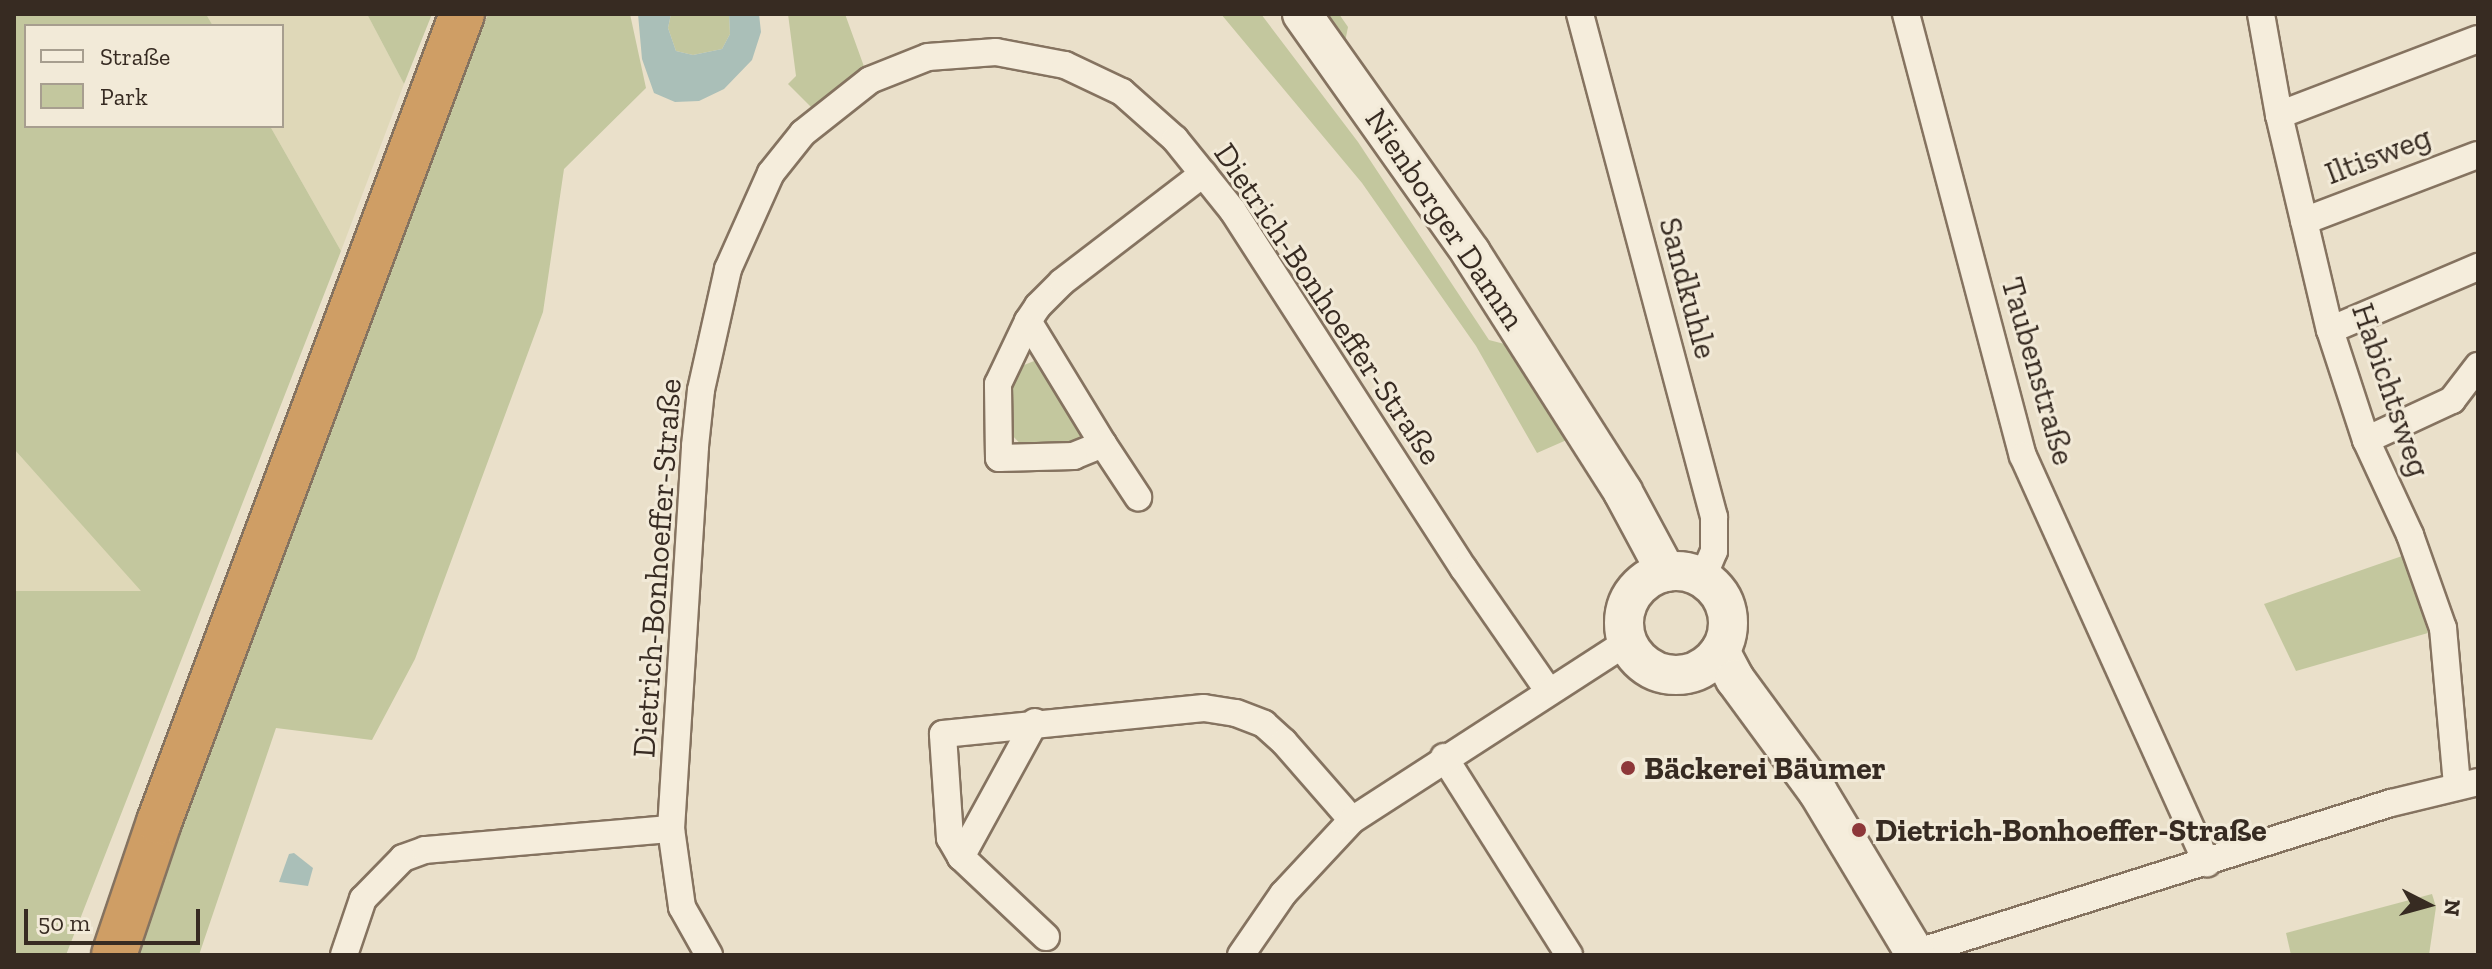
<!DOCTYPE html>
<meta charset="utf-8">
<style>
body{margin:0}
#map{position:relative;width:2492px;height:969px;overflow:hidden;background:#eae0ca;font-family:"Zilla Slab",serif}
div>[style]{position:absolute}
.farmland>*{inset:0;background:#dfd8b8}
.green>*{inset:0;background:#c3c79e}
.water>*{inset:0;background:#aabfb8}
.roads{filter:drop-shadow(2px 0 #857360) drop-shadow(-2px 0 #857360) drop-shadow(0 2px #857360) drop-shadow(0 -2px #857360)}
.street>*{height:26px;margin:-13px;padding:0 13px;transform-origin:13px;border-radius:13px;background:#f5eddc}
.secondary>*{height:38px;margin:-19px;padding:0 19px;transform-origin:19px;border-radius:19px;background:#f5eddc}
.secondary>.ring{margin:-19px;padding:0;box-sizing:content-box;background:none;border:38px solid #f5eddc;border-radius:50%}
.highway>*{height:44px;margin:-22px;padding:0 22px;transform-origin:22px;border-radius:22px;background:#cf9e65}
.dots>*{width:22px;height:22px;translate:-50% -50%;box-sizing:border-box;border:4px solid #f2ead8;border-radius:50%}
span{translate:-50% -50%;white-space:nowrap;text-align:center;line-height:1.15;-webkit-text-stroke:6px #f2ead8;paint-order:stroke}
.street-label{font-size:32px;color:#372b22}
.poi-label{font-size:32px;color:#372b22;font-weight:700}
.left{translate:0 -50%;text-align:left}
.frame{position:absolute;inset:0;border:16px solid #372b22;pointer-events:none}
.legend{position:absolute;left:24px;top:24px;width:260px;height:104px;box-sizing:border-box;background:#f2ead8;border:2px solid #a79e8f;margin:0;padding:10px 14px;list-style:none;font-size:24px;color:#372b22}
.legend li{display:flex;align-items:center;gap:16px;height:40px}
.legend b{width:40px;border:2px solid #a79e8f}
.north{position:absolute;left:2388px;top:865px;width:80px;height:80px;-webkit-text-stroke:6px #f2ead8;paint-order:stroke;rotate:96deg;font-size:22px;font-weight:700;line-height:32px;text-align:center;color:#372b22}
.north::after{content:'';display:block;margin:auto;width:28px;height:36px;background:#372b22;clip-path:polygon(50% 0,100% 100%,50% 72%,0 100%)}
.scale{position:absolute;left:24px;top:909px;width:176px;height:36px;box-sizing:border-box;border:4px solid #372b22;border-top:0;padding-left:10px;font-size:24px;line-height:28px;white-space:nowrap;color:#372b22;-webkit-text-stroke:6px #f2ead8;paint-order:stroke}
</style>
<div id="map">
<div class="farmland">
<i style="clip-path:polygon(206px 14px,367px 14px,404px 84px,341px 251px,270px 126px,282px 126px,282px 26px,213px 26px)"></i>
<i style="clip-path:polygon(14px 449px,142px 591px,14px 591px)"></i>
</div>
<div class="green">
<i style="clip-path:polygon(14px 14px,206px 14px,213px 26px,26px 26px,26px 126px,270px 126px,341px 251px,66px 955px,14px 955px,14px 591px,141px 591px,14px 449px)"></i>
<i style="clip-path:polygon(367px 14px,432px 14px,404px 84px)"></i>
<i style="clip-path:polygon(488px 14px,630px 14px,646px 88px,564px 169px,543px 312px,415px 659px,372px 740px,276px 728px,199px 955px,128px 955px)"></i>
<i style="clip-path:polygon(671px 14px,729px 14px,730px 34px,722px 49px,693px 55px,676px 51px,668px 28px)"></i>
<i style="clip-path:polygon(788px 14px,845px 14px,866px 72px,813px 109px,788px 84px,796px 76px)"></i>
<i style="clip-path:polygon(1221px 14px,1261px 14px,1358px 142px,1489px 340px,1516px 347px,1578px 435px,1537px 453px,1476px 346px,1362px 183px)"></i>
<i style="clip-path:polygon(1320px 14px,1339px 14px,1348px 27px,1344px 47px)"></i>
<i style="clip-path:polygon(1034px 361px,1047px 369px,1080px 421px,1081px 437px,1067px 446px,1025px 449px,1011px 434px,1010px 389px,1017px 368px)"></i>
<i style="clip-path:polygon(2405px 555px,2428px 633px,2296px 671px,2264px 604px)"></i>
<i style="clip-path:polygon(2432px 894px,2436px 907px,2429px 955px,2291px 955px,2286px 933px)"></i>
</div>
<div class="water">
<i style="clip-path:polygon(638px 14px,671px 14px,668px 28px,676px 51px,693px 55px,722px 49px,730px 34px,729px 14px,759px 14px,761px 32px,752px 60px,724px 89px,699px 101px,675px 102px,654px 93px,642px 59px)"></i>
<i style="clip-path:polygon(294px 853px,313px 868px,308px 886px,279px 882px,289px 854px)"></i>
</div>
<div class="roads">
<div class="street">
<i style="left:1580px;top:14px;width:521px;rotate:75.08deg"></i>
<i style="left:1714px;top:517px;width:34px;rotate:90deg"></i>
<i style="left:1714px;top:551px;width:30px;rotate:113deg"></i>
<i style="left:1906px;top:14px;width:457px;rotate:75.2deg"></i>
<i style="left:2023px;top:456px;width:447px;rotate:65.7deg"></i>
<i style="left:2261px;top:14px;width:103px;rotate:79.9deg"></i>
<i style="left:2279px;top:115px;width:221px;rotate:76.7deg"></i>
<i style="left:2330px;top:330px;width:116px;rotate:71.9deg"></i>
<i style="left:2366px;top:440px;width:105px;rotate:65.1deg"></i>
<i style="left:2410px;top:535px;width:99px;rotate:70.5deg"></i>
<i style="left:2443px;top:628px;width:159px;rotate:84.9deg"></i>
<i style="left:2279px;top:115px;width:213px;rotate:-20.9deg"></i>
<i style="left:2304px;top:221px;width:186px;rotate:-20.8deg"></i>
<i style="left:1028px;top:321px;width:144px;rotate:58.6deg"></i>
<i style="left:1103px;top:444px;width:31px;rotate:158deg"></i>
<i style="left:1074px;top:456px;width:75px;rotate:178.5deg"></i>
<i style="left:999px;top:458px;width:74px;rotate:-90.8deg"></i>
<i style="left:998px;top:384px;width:70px;rotate:-64.5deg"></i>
<i style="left:1028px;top:321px;width:18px;rotate:-56deg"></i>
<i style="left:1038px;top:306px;width:34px;rotate:-45deg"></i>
<i style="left:1062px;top:282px;width:178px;rotate:-37.5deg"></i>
<i style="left:2330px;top:330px;width:161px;rotate:-23.1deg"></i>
<i style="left:2366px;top:440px;width:95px;rotate:-24.9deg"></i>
<i style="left:2452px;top:400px;width:43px;rotate:-52.6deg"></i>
<i style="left:1103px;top:444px;width:64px;rotate:56.6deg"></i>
<i style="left:1444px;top:757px;width:234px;rotate:57.7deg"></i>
<i style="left:961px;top:857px;width:154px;rotate:-61.3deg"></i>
<i style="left:1046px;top:937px;width:117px;rotate:-136.7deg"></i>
<i style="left:961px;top:857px;width:22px;rotate:-120deg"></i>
<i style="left:950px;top:838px;width:104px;rotate:-93.9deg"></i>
<i style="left:943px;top:734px;width:262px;rotate:-5.7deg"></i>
<i style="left:1204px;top:708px;width:32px;rotate:9deg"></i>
<i style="left:1236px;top:713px;width:30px;rotate:21deg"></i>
<i style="left:1264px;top:724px;width:27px;rotate:42deg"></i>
<i style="left:1284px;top:742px;width:103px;rotate:48.9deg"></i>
<i style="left:1915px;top:953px;width:499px;rotate:-17.5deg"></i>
<i style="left:2391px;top:803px;width:89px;rotate:-13.6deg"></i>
<i style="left:344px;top:955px;width:59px;rotate:-71.3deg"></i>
<i style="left:363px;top:899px;width:57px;rotate:-45.7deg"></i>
<i style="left:403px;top:858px;width:23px;rotate:-20deg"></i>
<i style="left:425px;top:850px;width:247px;rotate:-4.9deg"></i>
<i style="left:709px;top:955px;width:55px;rotate:-119.4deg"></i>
<i style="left:682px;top:907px;width:79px;rotate:-98deg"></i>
<i style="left:671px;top:829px;width:384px;rotate:-86.4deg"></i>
<i style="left:695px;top:446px;width:56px;rotate:-83.9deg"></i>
<i style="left:701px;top:390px;width:124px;rotate:-77.4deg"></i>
<i style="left:728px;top:269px;width:105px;rotate:-65.9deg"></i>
<i style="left:771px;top:173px;width:51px;rotate:-51.3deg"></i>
<i style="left:803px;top:133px;width:85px;rotate:-38.3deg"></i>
<i style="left:870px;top:80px;width:62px;rotate:-21.6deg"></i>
<i style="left:928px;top:57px;width:68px;rotate:-4.2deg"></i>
<i style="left:996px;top:52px;width:70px;rotate:10.7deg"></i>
<i style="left:1065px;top:65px;width:63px;rotate:25.3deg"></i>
<i style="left:1122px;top:92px;width:71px;rotate:41.6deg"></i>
<i style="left:1175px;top:139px;width:92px;rotate:51.1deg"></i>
<i style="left:1233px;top:211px;width:426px;rotate:57.2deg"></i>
<i style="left:1464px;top:569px;width:146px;rotate:55.3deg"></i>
<i style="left:1241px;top:955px;width:74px;rotate:-55.5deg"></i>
<i style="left:1283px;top:894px;width:101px;rotate:-47deg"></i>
<i style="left:1352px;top:820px;width:328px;rotate:-32.9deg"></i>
</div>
<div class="secondary">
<i style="left:1302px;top:14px;width:293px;rotate:54.7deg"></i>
<i style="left:1471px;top:253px;width:283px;rotate:57.5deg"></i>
<i style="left:1623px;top:492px;width:91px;rotate:61.7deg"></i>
<i class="ring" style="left:1624px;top:571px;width:66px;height:66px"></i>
<i style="left:1720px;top:651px;width:32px;rotate:62deg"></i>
<i style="left:1735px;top:679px;width:140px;rotate:53.7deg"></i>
<i style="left:1818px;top:792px;width:190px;rotate:59deg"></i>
</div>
<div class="highway">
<i style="left:114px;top:955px;width:140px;rotate:-71.3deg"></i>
<i style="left:159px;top:822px;width:863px;rotate:-69.44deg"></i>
</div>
</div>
<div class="dots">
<i style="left:1628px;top:768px;background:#8d3739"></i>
<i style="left:1859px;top:830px;background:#8d3739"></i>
</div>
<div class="street-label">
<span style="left:2378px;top:155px;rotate:-21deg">Iltisweg</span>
<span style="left:1445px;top:219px;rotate:56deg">Nienborger Damm</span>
<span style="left:1688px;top:288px;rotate:75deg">Sandkuhle</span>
<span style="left:1328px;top:304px;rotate:56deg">Dietrich-Bonhoeffer-Straße</span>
<span style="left:2038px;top:371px;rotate:74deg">Taubenstraße</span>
<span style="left:2391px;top:390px;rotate:71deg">Habichtsweg</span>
<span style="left:657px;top:568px;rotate:-86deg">Dietrich-Bonhoeffer-Straße</span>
</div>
<div class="poi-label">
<span class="left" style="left:1644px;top:768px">Bäckerei Bäumer</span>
<span class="left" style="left:1875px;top:830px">Dietrich-Bonhoeffer-Straße</span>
</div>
<div class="frame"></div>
<ul class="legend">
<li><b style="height:10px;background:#f5eddc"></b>Straße</li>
<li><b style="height:22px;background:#c3c79e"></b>Park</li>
</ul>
<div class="north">N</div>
<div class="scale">50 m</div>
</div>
